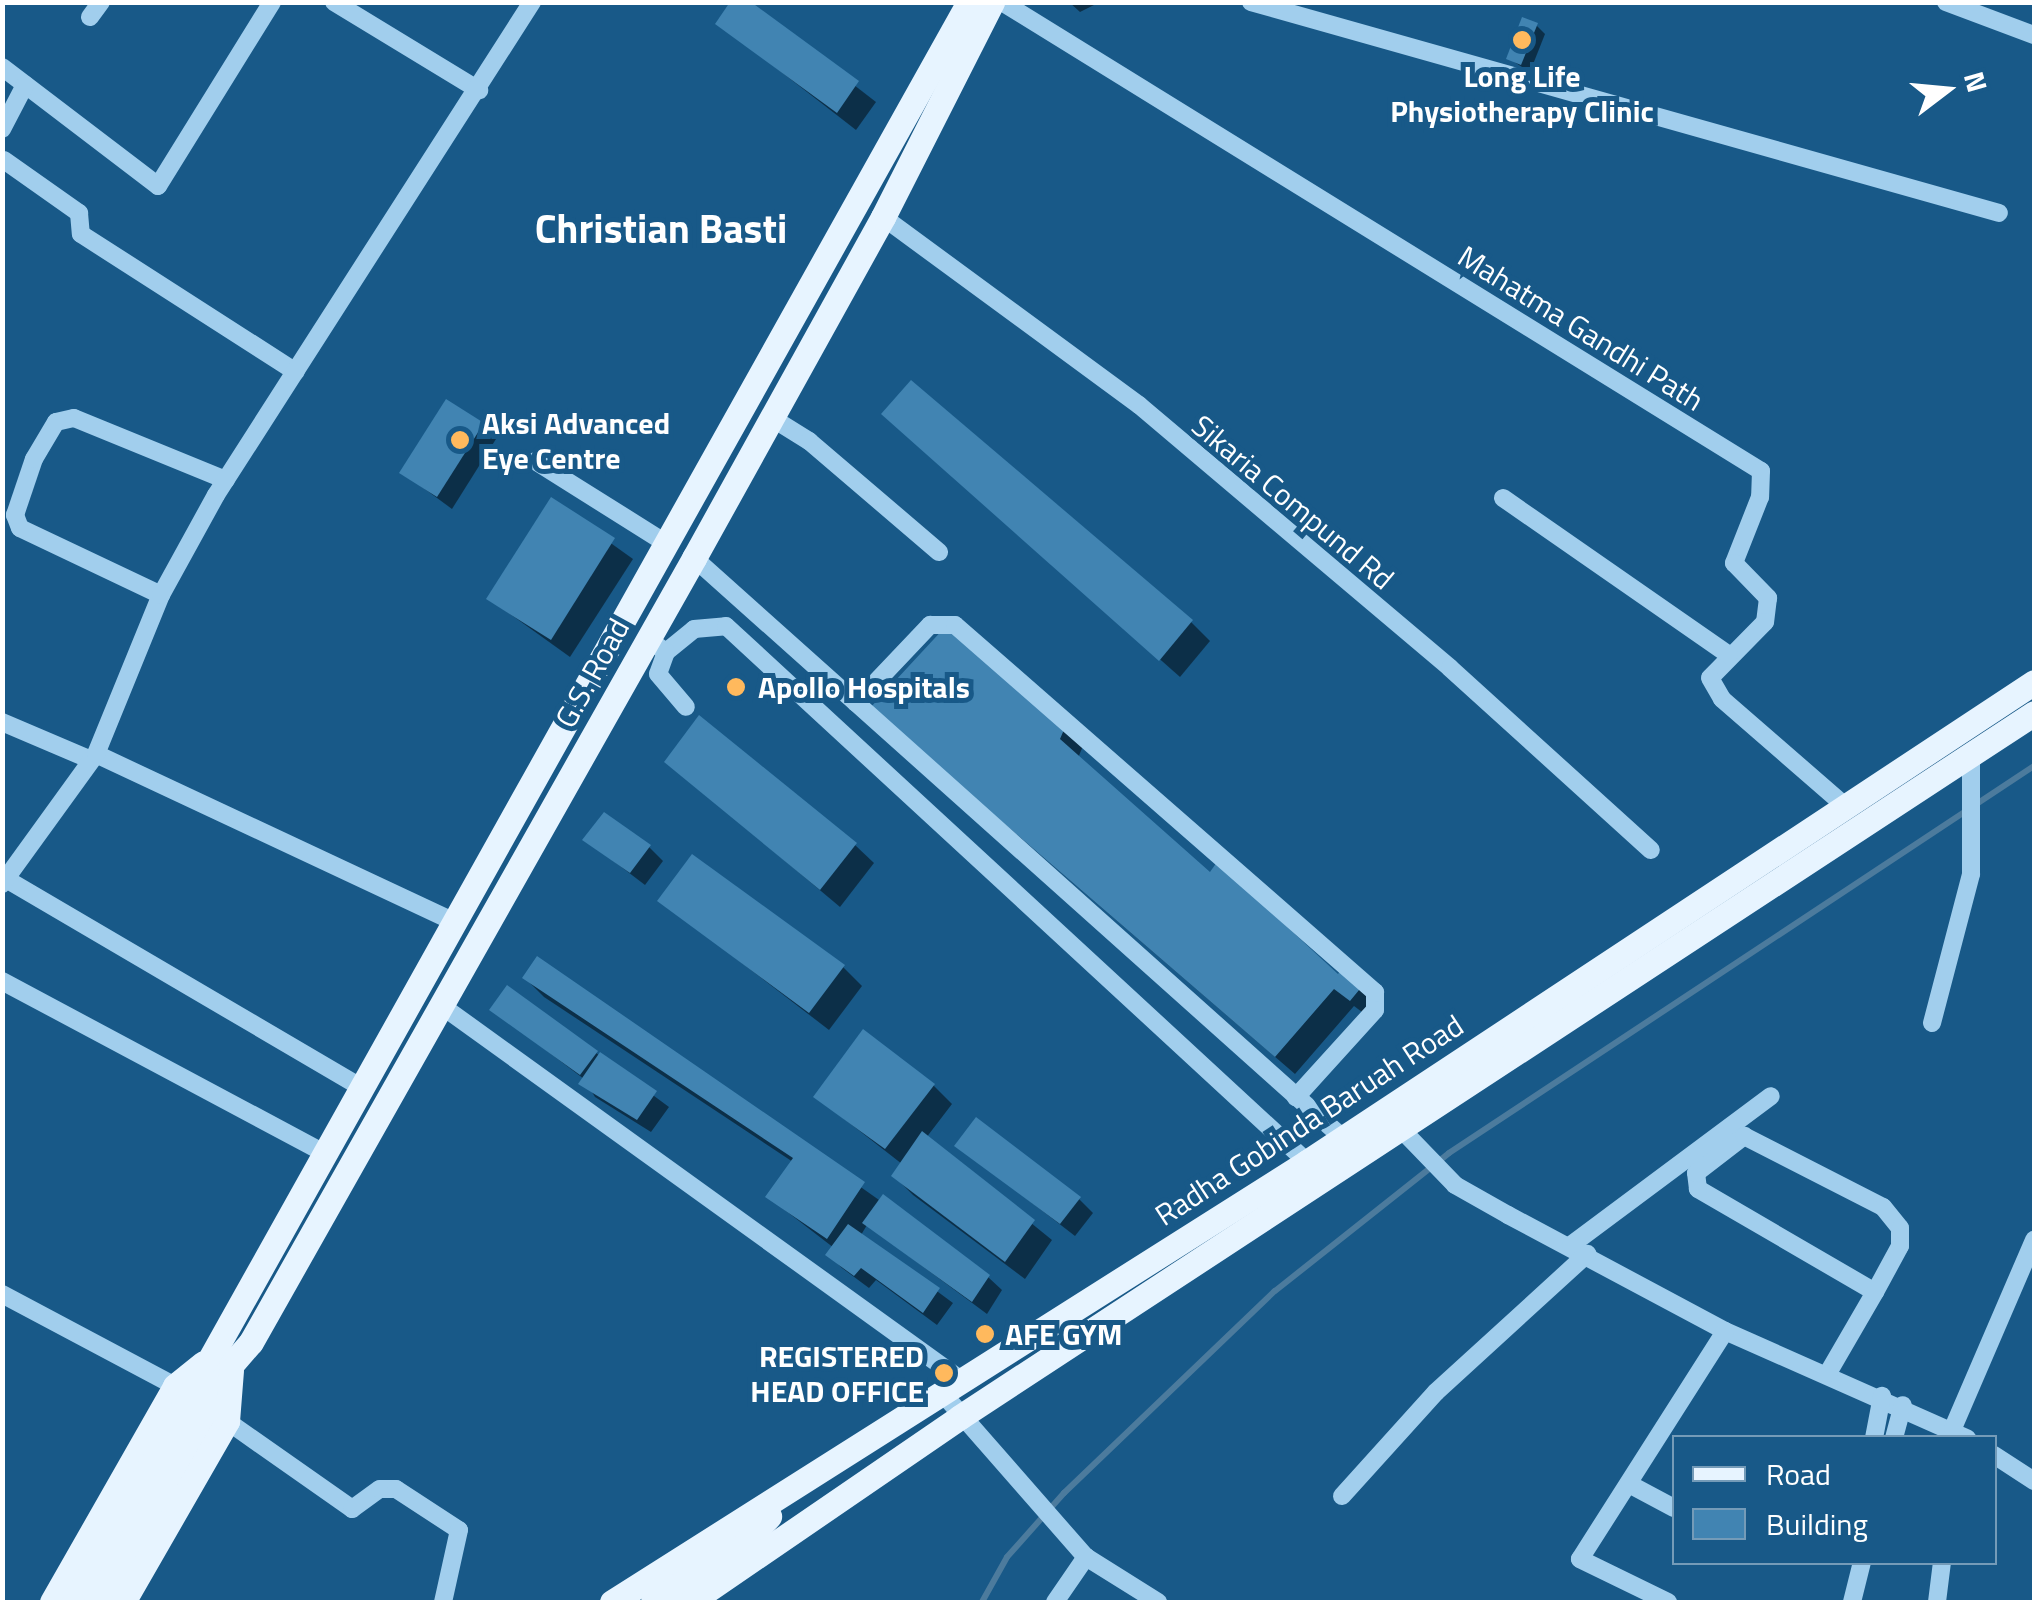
<!DOCTYPE html>
<style>
body{margin:0}
#map{position:relative;width:2037px;height:1605px;overflow:hidden;background:#185988;font-family:"Titillium Web",sans-serif}
div>[style]{position:absolute}
.shadow>*{inset:0;background:#0007}
.stream>*{height:6px;margin:-3px;padding:0 3px;transform-origin:3px;border-radius:3px;background:#4c7b9d}
.building>*{inset:0;background:#4184b2}
.minor>*{height:18px;margin:-9px;padding:0 9px;transform-origin:9px;border-radius:9px;background:#a1ceed}
.major>*{height:25px;margin:-12.5px;padding:0 12.5px;transform-origin:12.5px;border-radius:12.5px;background:#e7f4ff}
.dots>*{width:28px;height:28px;translate:-50% -50%;box-sizing:border-box;border:5px solid #185988;border-radius:50%}
span{translate:-50% -50%;white-space:nowrap;text-align:center;line-height:1.15;-webkit-text-stroke:10px #185988;paint-order:stroke}
.poi-label{font-size:30px;color:#fff;font-weight:700}
.left{translate:0 -50%;text-align:left}
.right{translate:-100% -50%;text-align:right}
.street-label{font-size:30px;color:#fff}
.district-label{font-size:40px;color:#fff;font-weight:700}
.frame{position:absolute;inset:0;border:5px solid #fff;pointer-events:none}
.legend{position:absolute;left:1672px;top:1435px;width:325px;height:130px;box-sizing:border-box;background:#185988;border:2px solid #749bb8;margin:0;padding:12px 18px;list-style:none;font-size:30px;color:#fff}
.legend li{display:flex;align-items:center;gap:20px;height:50px}
.legend b{width:50px;border:2px solid #749bb8}
.north{position:absolute;left:1897px;top:40px;width:100px;height:100px;-webkit-text-stroke:8px #185988;paint-order:stroke;rotate:74deg;font-size:28px;font-weight:700;line-height:40px;text-align:center;color:#fff}
.north::after{content:'';display:block;margin:auto;width:35px;height:45px;background:#fff;clip-path:polygon(50% 0,100% 100%,50% 72%,0 100%)}
</style>
<div id="map">
<div class="shadow">
<i style="clip-path:polygon(747px 2px,876px 102px,856px 130px,718px 23px)"></i>
<i style="clip-path:polygon(1069px 2px,1091px 2px,1094px 5px,1080px 12px)"></i>
<i style="clip-path:polygon(1536px 25px,1545px 34px,1530px 72px,1508px 58px)"></i>
<i style="clip-path:polygon(482px 425px,496px 439px,452px 509px,403px 473px)"></i>
<i style="clip-path:polygon(904px 433px,1191px 622px,1210px 641px,1180px 677px)"></i>
<i style="clip-path:polygon(552px 501px,633px 559px,570px 657px,489px 599px)"></i>
<i style="clip-path:polygon(946px 630px,1083px 746px,1078px 758px,1211px 876px,1338px 978px,1344px 970px,1381px 1004px,1370px 1018px,1354px 1006px,1295px 1074px,892px 727px)"></i>
<i style="clip-path:polygon(667px 762px,855px 845px,874px 863px,840px 907px)"></i>
<i style="clip-path:polygon(586px 840px,649px 847px,663px 861px,645px 885px)"></i>
<i style="clip-path:polygon(660px 900px,843px 967px,862px 986px,829px 1030px)"></i>
<i style="clip-path:polygon(538px 959px,988px 1277px,1002px 1290px,987px 1314px,867px 1225px,861px 1235px,953px 1303px,937px 1325px,876px 1280px,869px 1288px,842px 1268px,829px 1255px,834px 1248px,768px 1197px,793px 1162px,544px 997px,525px 978px)"></i>
<i style="clip-path:polygon(493px 1010px,596px 1053px,669px 1107px,651px 1132px,595px 1097px,584px 1079px)"></i>
<i style="clip-path:polygon(933px 1085px,952px 1104px,926px 1138px,1052px 1240px,1025px 1279px,913px 1195px,894px 1176px,902px 1164px,816px 1097px)"></i>
<i style="clip-path:polygon(957px 1145px,1079px 1199px,1093px 1213px,1075px 1236px)"></i>
</div>
<div class="stream">
<i style="left:982px;top:1602px;width:51px;rotate:-60.9deg"></i>
<i style="left:1007px;top:1557px;width:86px;rotate:-48.3deg"></i>
<i style="left:1064px;top:1493px;width:292px;rotate:-43.8deg"></i>
<i style="left:1275px;top:1291px;width:222px;rotate:-38.4deg"></i>
<i style="left:1449px;top:1153px;width:701px;rotate:-33.49deg"></i>
</div>
<div class="building">
<i style="clip-path:polygon(730px 2px,751px 2px,859px 81px,837px 113px,715px 24px)"></i>
<i style="clip-path:polygon(1522px 17px,1538px 23px,1521px 65px,1506px 59px)"></i>
<i style="clip-path:polygon(911px 380px,1193px 620px,1159px 661px,881px 414px)"></i>
<i style="clip-path:polygon(446px 399px,484px 423px,437px 497px,399px 473px)"></i>
<i style="clip-path:polygon(551px 497px,615px 538px,551px 640px,486px 599px)"></i>
<i style="clip-path:polygon(946px 626px,1066px 725px,1060px 739px,1210px 872px,1217px 862px,1338px 974px,1344px 966px,1364px 984px,1350px 1001px,1334px 989px,1275px 1057px,870px 708px)"></i>
<i style="clip-path:polygon(699px 715px,857px 843px,820px 890px,664px 762px)"></i>
<i style="clip-path:polygon(604px 812px,651px 845px,630px 873px,582px 840px)"></i>
<i style="clip-path:polygon(692px 854px,845px 965px,809px 1013px,657px 901px)"></i>
<i style="clip-path:polygon(537px 956px,865px 1182px,827px 1239px,765px 1197px,793px 1158px,522px 978px)"></i>
<i style="clip-path:polygon(507px 985px,598px 1051px,580px 1075px,489px 1010px)"></i>
<i style="clip-path:polygon(863px 1029px,935px 1084px,885px 1149px,813px 1097px)"></i>
<i style="clip-path:polygon(600px 1052px,657px 1091px,637px 1120px,578px 1084px)"></i>
<i style="clip-path:polygon(976px 1117px,1081px 1197px,1060px 1224px,954px 1146px)"></i>
<i style="clip-path:polygon(922px 1131px,1035px 1220px,1005px 1262px,891px 1176px)"></i>
<i style="clip-path:polygon(883px 1194px,990px 1275px,972px 1302px,862px 1223px)"></i>
<i style="clip-path:polygon(848px 1224px,940px 1288px,923px 1313px,861px 1268px,854px 1276px,825px 1255px)"></i>
</div>
<div class="minor">
<i style="left:334px;top:2px;width:170px;rotate:31.3deg"></i>
<i style="left:1002px;top:2px;width:892px;rotate:31.71deg"></i>
<i style="left:1761px;top:471px;width:26px;rotate:92deg"></i>
<i style="left:1760px;top:497px;width:71px;rotate:111.5deg"></i>
<i style="left:1734px;top:563px;width:49px;rotate:45.8deg"></i>
<i style="left:1768px;top:598px;width:24px;rotate:97deg"></i>
<i style="left:1765px;top:622px;width:78px;rotate:134.5deg"></i>
<i style="left:1710px;top:678px;width:24px;rotate:60deg"></i>
<i style="left:1722px;top:699px;width:162px;rotate:41deg"></i>
<i style="left:1251px;top:2px;width:777px;rotate:15.75deg"></i>
<i style="left:1946px;top:2px;width:94px;rotate:20.6deg"></i>
<i style="left:90px;top:17px;width:19px;rotate:-54deg"></i>
<i style="left:2px;top:67px;width:196px;rotate:37.3deg"></i>
<i style="left:158px;top:186px;width:216px;rotate:-58.2deg"></i>
<i style="left:2px;top:129px;width:50px;rotate:-62.4deg"></i>
<i style="left:4px;top:160px;width:92px;rotate:35.2deg"></i>
<i style="left:79px;top:213px;width:21px;rotate:85deg"></i>
<i style="left:81px;top:234px;width:255px;rotate:32.7deg"></i>
<i style="left:883px;top:217px;width:318px;rotate:36.3deg"></i>
<i style="left:1139px;top:405px;width:407px;rotate:40.2deg"></i>
<i style="left:1450px;top:668px;width:271px;rotate:42.2deg"></i>
<i style="left:772px;top:418px;width:44px;rotate:31.9deg"></i>
<i style="left:809px;top:441px;width:171px;rotate:40.5deg"></i>
<i style="left:535px;top:461px;width:152px;rotate:32.1deg"></i>
<i style="left:1503px;top:498px;width:275px;rotate:34.8deg"></i>
<i style="left:694px;top:558px;width:870px;rotate:41.79deg"></i>
<i style="left:161px;top:595px;width:156px;rotate:-154.6deg"></i>
<i style="left:20px;top:528px;width:14px;rotate:-111deg"></i>
<i style="left:15px;top:515px;width:59px;rotate:-71.3deg"></i>
<i style="left:34px;top:459px;width:43px;rotate:-59.3deg"></i>
<i style="left:56px;top:422px;width:18px;rotate:-13deg"></i>
<i style="left:74px;top:418px;width:164px;rotate:22.2deg"></i>
<i style="left:648px;top:639px;width:22px;rotate:36deg"></i>
<i style="left:666px;top:652px;width:36px;rotate:-39deg"></i>
<i style="left:694px;top:629px;width:32px;rotate:-5deg"></i>
<i style="left:726px;top:626px;width:790px;rotate:42.69deg"></i>
<i style="left:666px;top:652px;width:23px;rotate:110deg"></i>
<i style="left:658px;top:674px;width:43px;rotate:49.7deg"></i>
<i style="left:856px;top:703px;width:108px;rotate:-46.5deg"></i>
<i style="left:930px;top:625px;width:25px"></i>
<i style="left:955px;top:625px;width:558px;rotate:41.15deg"></i>
<i style="left:1375px;top:992px;width:18px;rotate:90deg"></i>
<i style="left:1375px;top:1010px;width:118px;rotate:132.2deg"></i>
<i style="left:2px;top:722px;width:97px;rotate:23.1deg"></i>
<i style="left:96px;top:754px;width:396px;rotate:25.1deg"></i>
<i style="left:6px;top:879px;width:411px;rotate:30.4deg"></i>
<i style="left:2px;top:884px;width:160px;rotate:-54.1deg"></i>
<i style="left:96px;top:754px;width:172px;rotate:-67.8deg"></i>
<i style="left:161px;top:595px;width:114px;rotate:-61.2deg"></i>
<i style="left:216px;top:495px;width:586px;rotate:-57.34deg"></i>
<i style="left:2px;top:981px;width:365px;rotate:28.1deg"></i>
<i style="left:442px;top:1006px;width:643px;rotate:35.77deg"></i>
<i style="left:1932px;top:1023px;width:154px;rotate:-75.3deg"></i>
<i style="left:1971px;top:874px;width:120px;rotate:-90deg"></i>
<i style="left:1401px;top:1129px;width:78px;rotate:46deg"></i>
<i style="left:1455px;top:1185px;width:61px;rotate:29.5deg"></i>
<i style="left:1508px;top:1215px;width:246px;rotate:28.1deg"></i>
<i style="left:1725px;top:1331px;width:265px;rotate:23.9deg"></i>
<i style="left:1571px;top:1245px;width:249px;rotate:-36.7deg"></i>
<i style="left:2px;top:1294px;width:196px;rotate:28deg"></i>
<i style="left:1828px;top:1373px;width:94px;rotate:-59.9deg"></i>
<i style="left:1875px;top:1292px;width:205px;rotate:-149.8deg"></i>
<i style="left:1698px;top:1189px;width:16px;rotate:-97deg"></i>
<i style="left:1696px;top:1173px;width:61px;rotate:-37.6deg"></i>
<i style="left:1744px;top:1136px;width:156px;rotate:27.1deg"></i>
<i style="left:1883px;top:1207px;width:27px;rotate:51deg"></i>
<i style="left:1900px;top:1228px;width:18px;rotate:90deg"></i>
<i style="left:1900px;top:1246px;width:52px;rotate:118.5deg"></i>
<i style="left:944px;top:1395px;width:215px;rotate:48.8deg"></i>
<i style="left:1086px;top:1557px;width:85px;rotate:32deg"></i>
<i style="left:227px;top:1421px;width:153px;rotate:35.1deg"></i>
<i style="left:352px;top:1509px;width:34px;rotate:-36deg"></i>
<i style="left:380px;top:1489px;width:16px"></i>
<i style="left:396px;top:1489px;width:75px;rotate:33.1deg"></i>
<i style="left:459px;top:1530px;width:74px;rotate:102.5deg"></i>
<i style="left:1953px;top:1428px;width:205px;rotate:-66.7deg"></i>
<i style="left:1874px;top:1438px;width:43px;rotate:-79.2deg"></i>
<i style="left:1894px;top:1438px;width:34px;rotate:-75deg"></i>
<i style="left:1994px;top:1455px;width:48px;rotate:33deg"></i>
<i style="left:1629px;top:1484px;width:51px;rotate:28.1deg"></i>
<i style="left:1342px;top:1496px;width:140px;rotate:-47.9deg"></i>
<i style="left:1436px;top:1392px;width:205px;rotate:-42.4deg"></i>
<i style="left:1055px;top:1602px;width:55px;rotate:-55.4deg"></i>
<i style="left:1668px;top:1602px;width:98px;rotate:-154deg"></i>
<i style="left:1580px;top:1559px;width:270px;rotate:-57.5deg"></i>
<i style="left:1852px;top:1602px;width:41px;rotate:-76deg"></i>
<i style="left:1937px;top:1602px;width:40px;rotate:-82.9deg"></i>
</div>
<div class="major">
<i style="left:52px;top:1602px;width:249px;rotate:-60.3deg"></i>
<i style="left:175px;top:1386px;width:36px;rotate:-39deg"></i>
<i style="left:74px;top:1602px;width:1833px;rotate:-60.78deg"></i>
<i style="left:96px;top:1602px;width:273px;rotate:-60.3deg"></i>
<i style="left:231px;top:1365px;width:30px;rotate:-49deg"></i>
<i style="left:251px;top:1342px;width:901px;rotate:-60.53deg"></i>
<i style="left:694px;top:558px;width:390px;rotate:-61deg"></i>
<i style="left:883px;top:217px;width:241px;rotate:-63.1deg"></i>
<i style="left:123px;top:1602px;width:209px;rotate:-60.1deg"></i>
<i style="left:227px;top:1421px;width:51px;rotate:-85.5deg"></i>
<i style="left:612px;top:1602px;width:823px;rotate:-32.34deg"></i>
<i style="left:1307px;top:1162px;width:871px;rotate:-33.43deg"></i>
<i style="left:653px;top:1602px;width:111px;rotate:-33.3deg"></i>
<i style="left:746px;top:1541px;width:34px;rotate:-47deg"></i>
<i style="left:690px;top:1602px;width:327px;rotate:-34.4deg"></i>
<i style="left:960px;top:1417px;width:1284px;rotate:-33.24deg"></i>
</div>
<div class="dots">
<i style="left:1522px;top:40px;background:#ffb95d"></i>
<i style="left:460px;top:440px;background:#ffb95d"></i>
<i style="left:736px;top:687px;background:#ffb95d"></i>
<i style="left:985px;top:1334px;background:#ffb95d"></i>
<i style="left:944px;top:1373px;background:#ffb95d"></i>
</div>
<div class="poi-label">
<span style="left:1522px;top:93px">Long Life<br>Physiotherapy Clinic</span>
<span class="left" style="left:482px;top:440px">Aksi Advanced<br>Eye Centre</span>
<span class="left" style="left:758px;top:687px">Apollo Hospitals</span>
<span class="left" style="left:1005px;top:1334px">AFE GYM</span>
<span class="right" style="left:924px;top:1373px">REGISTERED<br>HEAD OFFICE</span>
</div>
<div class="street-label">
<span style="left:1581px;top:328px;rotate:32deg">Mahatma Gandhi Path</span>
<span style="left:1293px;top:502px;rotate:40deg">Sikaria Compund Rd</span>
<span style="left:592px;top:673px;rotate:-61deg">G.S. Road</span>
<span style="left:1309px;top:1120px;rotate:-33deg">Radha Gobinda Baruah Road</span>
</div>
<div class="district-label">
<span style="left:661px;top:229px">Christian Basti</span>
</div>
<div class="frame"></div>
<ul class="legend">
<li><b style="height:12px;background:#e7f4ff"></b>Road</li>
<li><b style="height:28px;background:#4184b2"></b>Building</li>
</ul>
<div class="north">N</div>
</div>
